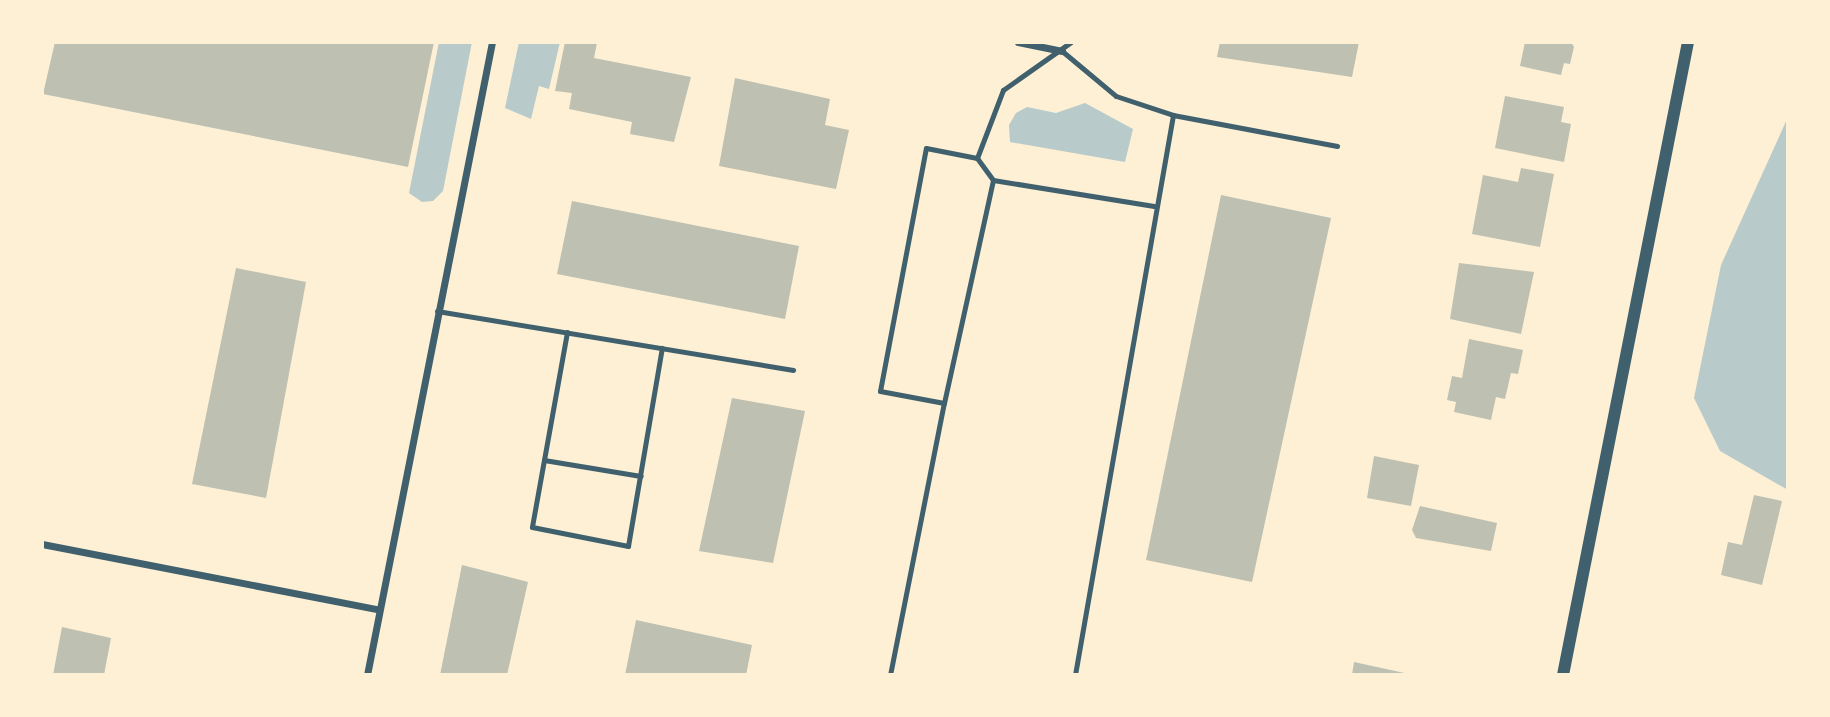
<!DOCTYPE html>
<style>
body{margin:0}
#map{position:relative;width:1830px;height:717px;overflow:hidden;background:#fdf0d5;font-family:Raleway,sans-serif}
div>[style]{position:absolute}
.green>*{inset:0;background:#b9caca}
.building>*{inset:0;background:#bec0b2}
.service>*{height:5px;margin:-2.5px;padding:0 2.5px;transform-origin:2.5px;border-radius:2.5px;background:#3f606c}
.minor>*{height:7px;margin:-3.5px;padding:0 3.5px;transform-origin:3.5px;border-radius:3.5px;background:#3f606c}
.tertiary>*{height:12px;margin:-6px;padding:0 6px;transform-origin:6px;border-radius:6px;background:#3f606c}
span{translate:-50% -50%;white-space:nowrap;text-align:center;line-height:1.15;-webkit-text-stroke:5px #fdf0d5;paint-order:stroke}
.frame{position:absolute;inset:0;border:44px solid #fdf0d5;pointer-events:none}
</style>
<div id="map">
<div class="green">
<i style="clip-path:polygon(439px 42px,472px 42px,443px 191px,433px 201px,422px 202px,409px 193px)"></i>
<i style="clip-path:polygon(519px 42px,560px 42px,549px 89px,539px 86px,531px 119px,505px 108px)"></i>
<i style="clip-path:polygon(1085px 103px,1133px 129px,1125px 162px,1010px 142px,1009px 125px,1016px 113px,1027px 107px,1056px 113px)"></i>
<i style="clip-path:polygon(1788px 117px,1788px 490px,1720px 451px,1694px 398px,1721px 265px)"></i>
</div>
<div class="building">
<i style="clip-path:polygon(55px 42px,434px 42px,408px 167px,43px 94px)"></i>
<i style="clip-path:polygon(565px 42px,597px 43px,594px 58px,691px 77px,674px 142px,630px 134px,632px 122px,569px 109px,572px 93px,555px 91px)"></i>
<i style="clip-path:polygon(1220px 42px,1359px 42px,1352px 77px,1217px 57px)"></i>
<i style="clip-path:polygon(1525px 42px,1571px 42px,1574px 47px,1570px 64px,1564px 63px,1561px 75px,1520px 66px)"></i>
<i style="clip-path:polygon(735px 78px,830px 99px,825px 125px,849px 130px,836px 189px,719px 166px)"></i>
<i style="clip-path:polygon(1505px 96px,1564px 107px,1561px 122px,1571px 124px,1564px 162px,1495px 148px)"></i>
<i style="clip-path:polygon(1521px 168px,1554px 174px,1540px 247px,1472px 234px,1483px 175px,1518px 182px)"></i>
<i style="clip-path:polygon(1221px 195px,1331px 218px,1252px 582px,1146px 560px)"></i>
<i style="clip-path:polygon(572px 201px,799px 246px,785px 319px,557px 274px)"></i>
<i style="clip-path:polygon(1459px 263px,1534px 272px,1521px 334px,1450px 319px)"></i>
<i style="clip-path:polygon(236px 268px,306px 282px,266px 498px,192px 484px)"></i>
<i style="clip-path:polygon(1469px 339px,1523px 350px,1518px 374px,1511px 373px,1505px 399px,1496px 397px,1491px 420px,1454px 412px,1456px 402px,1447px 400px,1452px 376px,1462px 378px)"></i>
<i style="clip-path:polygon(732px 398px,805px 411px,773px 563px,699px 551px)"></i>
<i style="clip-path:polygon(1374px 456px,1419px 465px,1411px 506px,1367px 498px)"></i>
<i style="clip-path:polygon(1754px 495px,1782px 501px,1762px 585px,1721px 575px,1728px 542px,1742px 545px)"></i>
<i style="clip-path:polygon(1420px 506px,1497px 523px,1491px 551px,1416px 538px,1412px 530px)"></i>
<i style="clip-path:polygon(462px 565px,528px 582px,507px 675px,440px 675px)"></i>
<i style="clip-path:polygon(636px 620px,752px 645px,746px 675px,625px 675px)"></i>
<i style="clip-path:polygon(62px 627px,111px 638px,104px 675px,53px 675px)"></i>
<i style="clip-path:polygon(1354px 662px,1409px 674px,1408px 675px,1352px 675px)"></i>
</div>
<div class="service">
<i style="left:1062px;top:51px;width:70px;rotate:39.8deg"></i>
<i style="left:1116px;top:96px;width:60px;rotate:18.4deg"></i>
<i style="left:1173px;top:115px;width:569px;rotate:99.93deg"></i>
<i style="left:1173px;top:115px;width:167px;rotate:10.7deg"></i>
<i style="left:977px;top:158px;width:27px;rotate:54deg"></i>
<i style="left:993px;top:180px;width:163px;rotate:9.2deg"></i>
<i style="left:437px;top:311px;width:361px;rotate:9.4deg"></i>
<i style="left:567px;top:332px;width:198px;rotate:100.2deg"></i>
<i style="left:532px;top:527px;width:98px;rotate:11.2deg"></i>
<i style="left:628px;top:546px;width:201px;rotate:-80.3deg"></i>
<i style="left:944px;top:403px;width:228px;rotate:-77.6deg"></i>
<i style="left:544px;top:460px;width:98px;rotate:9.4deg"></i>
<i style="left:890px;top:675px;width:277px;rotate:-78.8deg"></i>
<i style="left:944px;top:403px;width:65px;rotate:-169.4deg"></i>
<i style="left:880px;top:391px;width:247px;rotate:-79.3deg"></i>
<i style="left:926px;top:148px;width:52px;rotate:11.1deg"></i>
<i style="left:977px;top:158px;width:73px;rotate:-69.1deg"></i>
<i style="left:1003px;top:90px;width:83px;rotate:-35.2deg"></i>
</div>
<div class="minor">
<i style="left:1018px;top:42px;width:45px;rotate:11.6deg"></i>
<i style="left:42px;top:544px;width:341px;rotate:11deg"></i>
<i style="left:367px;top:675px;width:645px;rotate:-78.83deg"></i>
</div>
<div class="tertiary">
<i style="left:1563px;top:675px;width:645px;rotate:-78.83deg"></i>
</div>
<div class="frame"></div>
</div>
